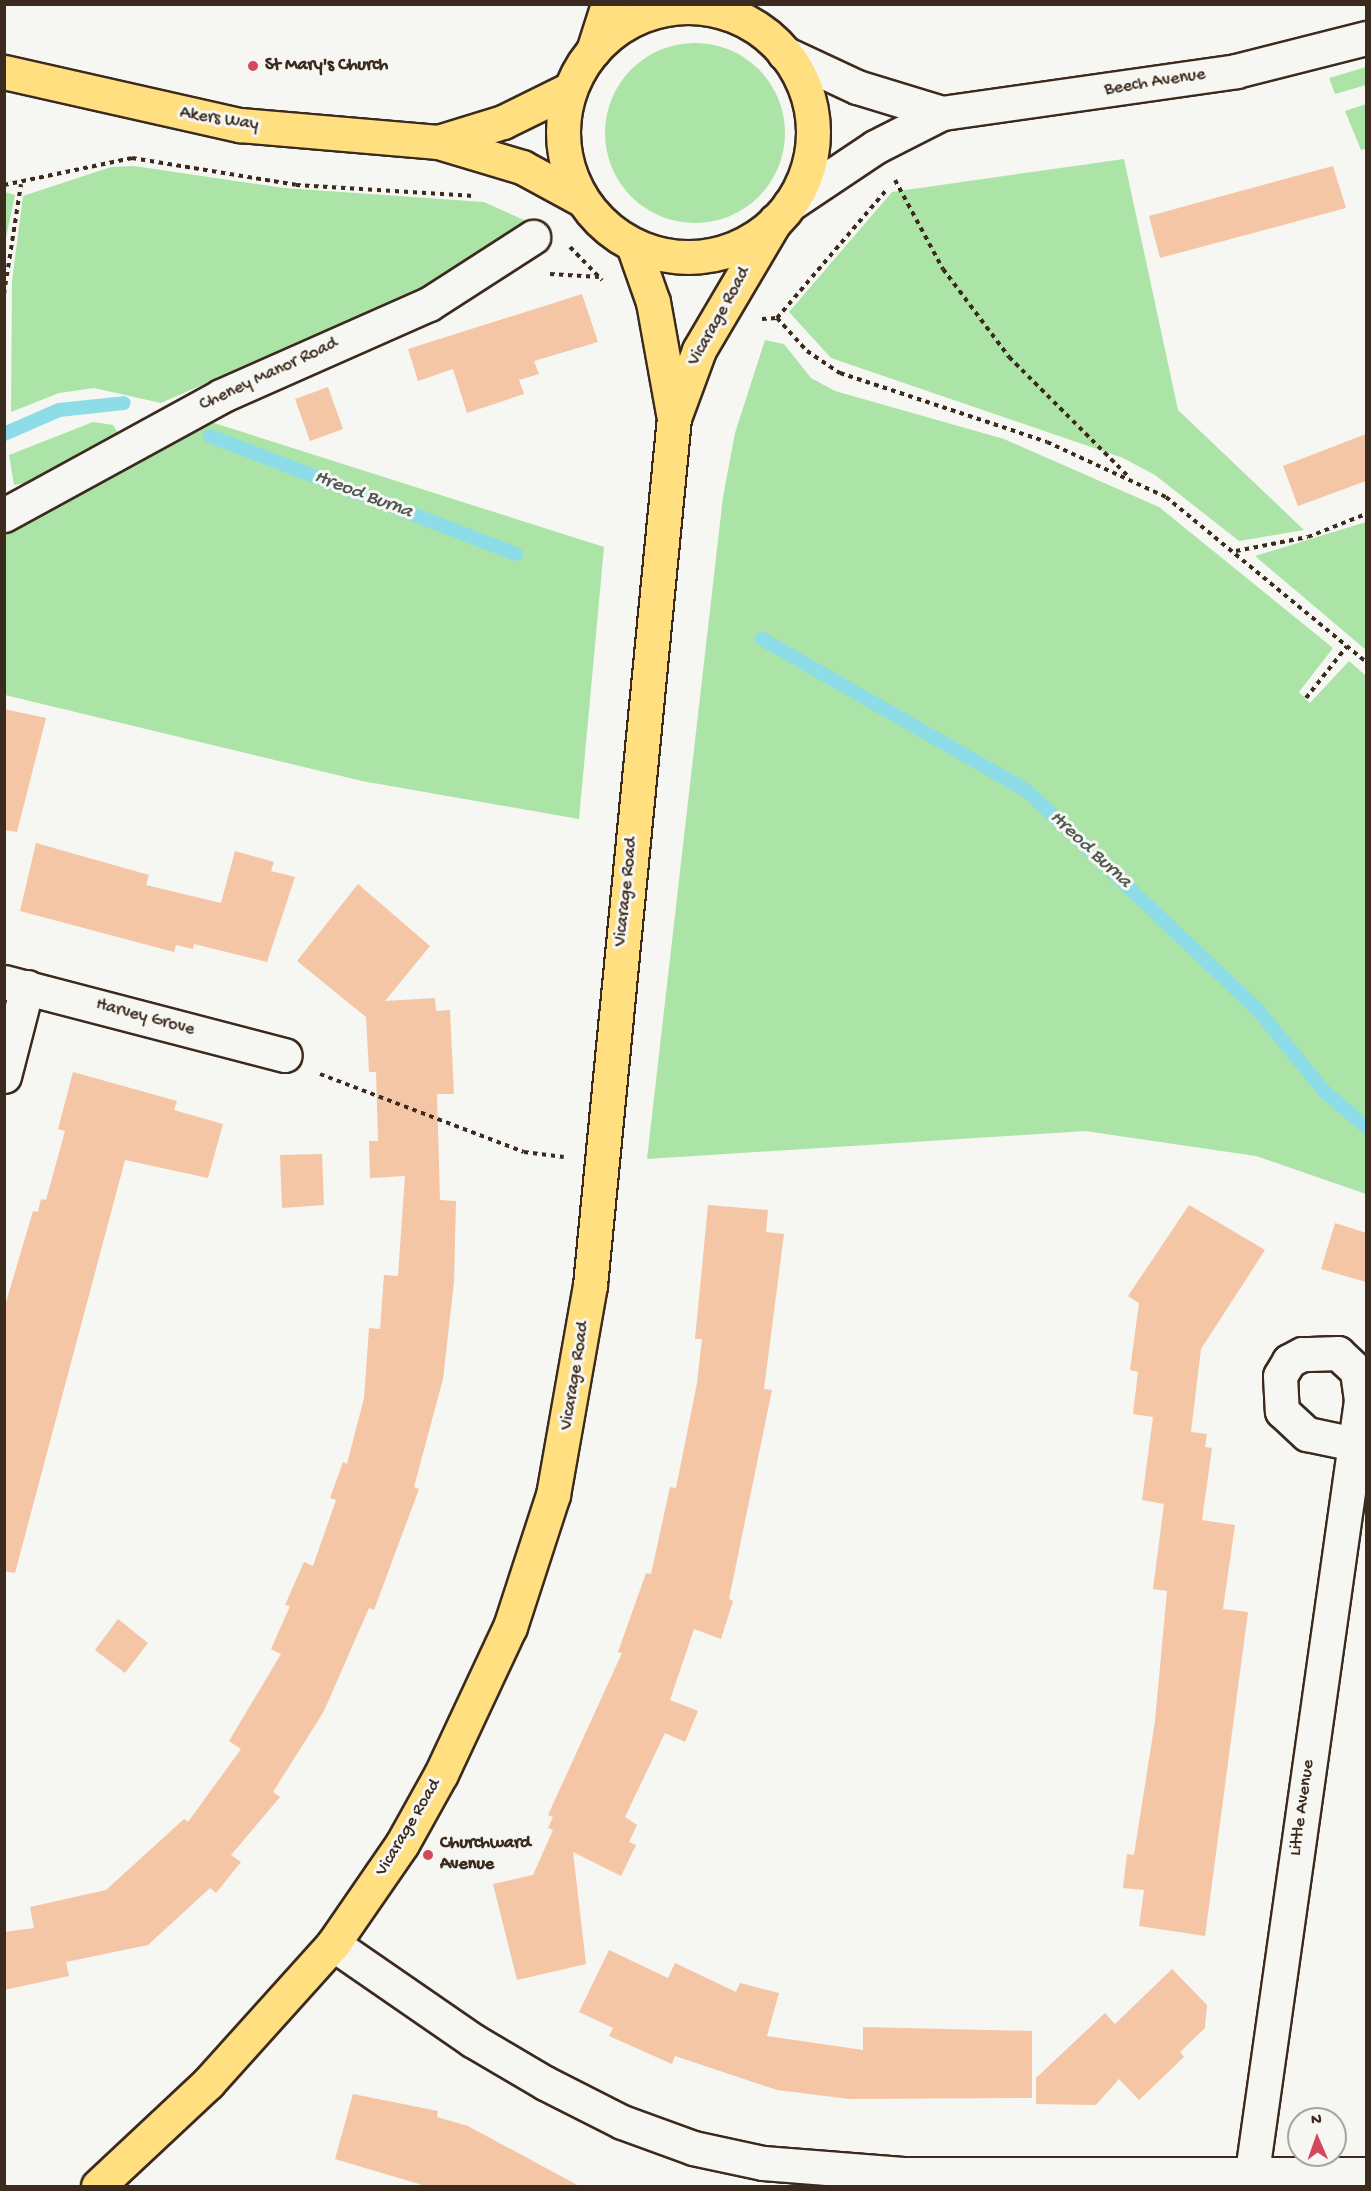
<!DOCTYPE html>
<style>
body{margin:0}
#map{position:relative;width:1371px;height:2191px;overflow:hidden;background:#f6f6f2;font-family:"Gochi Hand",sans-serif}
div>[style]{position:absolute}
.green>*{inset:0;background:#ace3a6}
.round{border-radius:50%}
.stream>*{height:14px;margin:-7px;padding:0 7px;transform-origin:7px;border-radius:7px;background:#8ddde8}
.building>*{inset:0;background:#f5c6a5}
.path>*{height:4px;margin-top:-2px;transform-origin:0;background:repeating-linear-gradient(90deg,#3b2a1e 0 4.5px,transparent 0 9px)}
.roads{filter:drop-shadow(2px 0 #3b2a1e) drop-shadow(-2px 0 #3b2a1e) drop-shadow(0 2px #3b2a1e) drop-shadow(0 -2px #3b2a1e)}
.minor>*{height:33px;margin:-16.5px;padding:0 16.5px;transform-origin:16.5px;border-radius:16.5px;background:#f6f6f2}
.major>*{height:33px;margin:-16.5px;padding:0 16.5px;transform-origin:16.5px;border-radius:16.5px;background:#ffdf80}
.major>.ring{margin:-16.5px;padding:0;box-sizing:content-box;background:none;border:33px solid #ffdf80;border-radius:50%}
.dots>*{width:16px;height:16px;translate:-50% -50%;box-sizing:border-box;border:3px solid #f6f6f2;border-radius:50%}
span{translate:-50% -50%;white-space:nowrap;text-align:center;line-height:1.15;-webkit-text-stroke:6px #f6f6f2;paint-order:stroke}
.poi-label{font-size:18px;color:#3b2a1e;font-weight:700}
.left{translate:0 -50%;text-align:left}
.street-label{font-size:18px;color:#3b2a1e}
.water-label{font-size:20px;color:#505750;font-style:italic}
.frame{position:absolute;inset:0;border:6px solid #3b2a1e;pointer-events:none}
.north{position:absolute;left:1287px;top:2107px;width:60px;height:60px;box-sizing:border-box;background:#f6f6f2;border:2px solid #aba49d;border-radius:50%;rotate:358deg;font-size:16px;font-weight:700;line-height:24px;text-align:center;color:#3b2a1e}
.north::after{content:'';display:block;margin:auto;width:21px;height:27px;background:#d1495b;clip-path:polygon(50% 0,100% 100%,50% 72%,0 100%)}
</style>
<div id="map">
<div class="green">
<i class="round" style="left:605px;top:43px;width:180px;height:180px"></i>
<i style="clip-path:polygon(1366px 67px,1366px 85px,1335px 94px,1329px 78px)"></i>
<i style="clip-path:polygon(1366px 104px,1366px 149px,1361px 150px,1345px 111px)"></i>
<i style="clip-path:polygon(1124px 159px,1178px 410px,1304px 530px,1239px 541px,1155px 475px,1123px 458px,831px 358px,789px 312px,892px 192px)"></i>
<i style="clip-path:polygon(134px 166px,284px 188px,484px 202px,526px 221px,422px 288px,161px 403px,94px 388px,59px 393px,11px 412px,12px 281px,23px 196px,111px 167px)"></i>
<i style="clip-path:polygon(5px 192px,15px 195px,5px 242px,4px 192px)"></i>
<i style="clip-path:polygon(765px 340px,784px 344px,811px 378px,835px 391px,1004px 439px,1159px 507px,1333px 648px,1299px 692px,1310px 703px,1349px 661px,1366px 676px,1366px 1194px,1256px 1156px,1085px 1131px,647px 1159px,723px 497px,735px 433px)"></i>
<i style="clip-path:polygon(93px 422px,113px 425px,118px 433px,42px 481px,14px 485px,9px 455px)"></i>
<i style="clip-path:polygon(211px 422px,604px 547px,579px 819px,362px 781px,5px 695px,5px 533px)"></i>
<i style="clip-path:polygon(1366px 522px,1366px 650px,1255px 556px)"></i>
</div>
<div class="stream">
<i style="left:4px;top:434px;width:60px;rotate:-23.6deg"></i>
<i style="left:59px;top:410px;width:65px;rotate:-6.1deg"></i>
<i style="left:210px;top:436px;width:328px;rotate:21.1deg"></i>
<i style="left:762px;top:639px;width:304px;rotate:29.8deg"></i>
<i style="left:1026px;top:790px;width:318px;rotate:43.5deg"></i>
<i style="left:1257px;top:1009px;width:106px;rotate:50.7deg"></i>
<i style="left:1324px;top:1091px;width:55px;rotate:40.6deg"></i>
</div>
<div class="building">
<i style="clip-path:polygon(1333px 166px,1346px 208px,1160px 258px,1149px 216px)"></i>
<i style="clip-path:polygon(582px 294px,598px 342px,534px 361px,539px 374px,519px 380px,524px 394px,467px 413px,453px 369px,418px 381px,408px 349px)"></i>
<i style="clip-path:polygon(328px 387px,343px 429px,310px 441px,295px 399px)"></i>
<i style="clip-path:polygon(1366px 434px,1366px 481px,1298px 506px,1283px 466px)"></i>
<i style="clip-path:polygon(4px 709px,46px 718px,17px 832px,4px 830px)"></i>
<i style="clip-path:polygon(36px 843px,149px 875px,146px 885px,221px 903px,235px 851px,274px 862px,271px 871px,295px 877px,267px 962px,194px 944px,193px 949px,176px 945px,174px 952px,20px 911px)"></i>
<i style="clip-path:polygon(358px 884px,430px 946px,385px 1001px,435px 998px,436px 1011px,450px 1010px,454px 1094px,437px 1094px,440px 1200px,456px 1201px,454px 1282px,443px 1379px,414px 1487px,419px 1489px,374px 1610px,369px 1608px,324px 1711px,273px 1792px,280px 1797px,231px 1855px,241px 1862px,216px 1893px,210px 1888px,148px 1945px,66px 1962px,69px 1976px,4px 1990px,4px 1932px,34px 1928px,30px 1907px,106px 1890px,184px 1819px,188px 1822px,241px 1749px,229px 1741px,281px 1654px,271px 1649px,290px 1606px,285px 1605px,304px 1562px,313px 1566px,336px 1500px,330px 1498px,343px 1462px,347px 1464px,364px 1398px,369px 1328px,380px 1329px,384px 1275px,398px 1276px,405px 1176px,370px 1178px,369px 1141px,378px 1141px,376px 1072px,369px 1072px,366px 1017px,297px 961px)"></i>
<i style="clip-path:polygon(73px 1072px,177px 1101px,174px 1110px,223px 1124px,208px 1178px,125px 1160px,15px 1573px,4px 1571px,4px 1309px,33px 1211px,38px 1212px,41px 1199px,46px 1200px,65px 1131px,58px 1129px)"></i>
<i style="clip-path:polygon(322px 1154px,324px 1205px,282px 1208px,280px 1155px)"></i>
<i style="clip-path:polygon(708px 1205px,768px 1210px,766px 1232px,784px 1234px,764px 1389px,772px 1390px,729px 1599px,733px 1601px,721px 1639px,694px 1629px,670px 1700px,698px 1711px,685px 1742px,665px 1733px,625px 1817px,637px 1825px,629px 1842px,636px 1845px,621px 1876px,573px 1852px,586px 1964px,517px 1980px,493px 1884px,533px 1875px,553px 1830px,548px 1828px,553px 1817px,548px 1815px,622px 1653px,618px 1652px,646px 1573px,651px 1574px,670px 1487px,676px 1488px,697px 1383px,702px 1339px,695px 1339px)"></i>
<i style="clip-path:polygon(1189px 1205px,1265px 1250px,1201px 1349px,1191px 1432px,1207px 1434px,1205px 1447px,1212px 1448px,1202px 1520px,1235px 1525px,1223px 1609px,1248px 1612px,1205px 1936px,1139px 1926px,1144px 1890px,1123px 1888px,1127px 1854px,1134px 1855px,1155px 1721px,1167px 1591px,1153px 1589px,1164px 1504px,1142px 1500px,1153px 1417px,1133px 1414px,1138px 1372px,1130px 1370px,1139px 1303px,1128px 1296px)"></i>
<i style="clip-path:polygon(1335px 1223px,1366px 1233px,1366px 1282px,1321px 1269px)"></i>
<i style="clip-path:polygon(118px 1619px,148px 1643px,125px 1673px,95px 1650px)"></i>
<i style="clip-path:polygon(609px 1950px,668px 1978px,675px 1963px,736px 1992px,740px 1983px,779px 1993px,767px 2036px,863px 2050px,863px 2027px,1032px 2031px,1032px 2098px,849px 2099px,777px 2090px,675px 2056px,672px 2064px,609px 2036px,613px 2028px,579px 2012px)"></i>
<i style="clip-path:polygon(1172px 1969px,1207px 2005px,1205px 2028px,1180px 2052px,1184px 2057px,1139px 2100px,1119px 2079px,1096px 2105px,1036px 2104px,1036px 2078px,1105px 2013px,1115px 2024px)"></i>
<i style="clip-path:polygon(353px 2094px,438px 2111px,437px 2117px,468px 2126px,581px 2187px,429px 2187px,335px 2159px)"></i>
</div>
<div class="path">
<i style="left:895px;top:180px;width:101px;rotate:61.7deg"></i>
<i style="left:943px;top:269px;width:110px;rotate:53.1deg"></i>
<i style="left:1009px;top:357px;width:168px;rotate:45deg"></i>
<i style="left:4px;top:185px;width:131px;rotate:-11.9deg"></i>
<i style="left:132px;top:158px;width:166px;rotate:9.3deg"></i>
<i style="left:296px;top:185px;width:179px;rotate:3.5deg"></i>
<i style="left:570px;top:247px;width:46px;rotate:45.9deg"></i>
<i style="left:550px;top:274px;width:49px;rotate:3.5deg"></i>
<i style="left:4px;top:294px;width:111px;rotate:-81.2deg"></i>
<i style="left:777px;top:318px;width:45px;rotate:47.7deg"></i>
<i style="left:807px;top:351px;width:40px;rotate:34deg"></i>
<i style="left:840px;top:373px;width:218px;rotate:18.4deg"></i>
<i style="left:1047px;top:442px;width:131px;rotate:24.8deg"></i>
<i style="left:1166px;top:497px;width:259px;rotate:39.5deg"></i>
<i style="left:762px;top:319px;width:15px;rotate:-4deg"></i>
<i style="left:777px;top:318px;width:170px;rotate:-49.5deg"></i>
<i style="left:1236px;top:551px;width:73px;rotate:-11deg"></i>
<i style="left:1308px;top:537px;width:62px;rotate:-21.6deg"></i>
<i style="left:1306px;top:698px;width:66px;rotate:-51.7deg"></i>
<i style="left:320px;top:1074px;width:218px;rotate:20.9deg"></i>
<i style="left:524px;top:1152px;width:40px;rotate:7.1deg"></i>
</div>
<div class="roads">
<div class="minor">
<i style="left:784px;top:53px;width:81px;rotate:25deg"></i>
<i style="left:857px;top:87px;width:89px;rotate:17deg"></i>
<i style="left:790px;top:204px;width:102px;rotate:-33.8deg"></i>
<i style="left:875px;top:147px;width:75px;rotate:-26.9deg"></i>
<i style="left:942px;top:113px;width:297px;rotate:-8.1deg"></i>
<i style="left:1236px;top:71px;width:134px;rotate:-14.2deg"></i>
<i style="left:4px;top:515px;width:247px;rotate:-28.7deg"></i>
<i style="left:221px;top:396px;width:227px;rotate:-23.9deg"></i>
<i style="left:429px;top:304px;width:124px;rotate:-32.8deg"></i>
<i style="left:4px;top:982px;width:290px;rotate:14.6deg"></i>
<i style="left:4px;top:1076px;width:92px;rotate:-75.5deg"></i>
<i style="left:333px;top:1944px;width:169px;rotate:34.6deg"></i>
<i style="left:472px;top:2040px;width:85px;rotate:30.5deg"></i>
<i style="left:545px;top:2083px;width:86px;rotate:26.9deg"></i>
<i style="left:622px;top:2122px;width:76px;rotate:20.1deg"></i>
<i style="left:693px;top:2148px;width:72px;rotate:12.1deg"></i>
<i style="left:763px;top:2163px;width:140px;rotate:4.5deg"></i>
<i style="left:903px;top:2174px;width:463px"></i>
<i style="left:1252px;top:2172px;width:780px;rotate:-81.96deg"></i>
<i style="left:1361px;top:1400px;width:29px;rotate:-98deg"></i>
<i style="left:1357px;top:1371px;width:26px;rotate:-137deg"></i>
<i style="left:1338px;top:1353px;width:36px;rotate:178deg"></i>
<i style="left:1302px;top:1354px;width:15px;rotate:152deg"></i>
<i style="left:1289px;top:1361px;width:17px;rotate:121deg"></i>
<i style="left:1280px;top:1376px;width:35px;rotate:87deg"></i>
<i style="left:1282px;top:1411px;width:34px;rotate:43deg"></i>
<i style="left:1307px;top:1434px;width:48px;rotate:12deg"></i>
</div>
<div class="major">
<i class="ring" style="left:563px;top:7px;width:217px;height:217px"></i>
<i style="left:593px;top:51px;width:49px;rotate:-72.3deg"></i>
<i style="left:4px;top:72px;width:242px;rotate:12.7deg"></i>
<i style="left:240px;top:125px;width:199px;rotate:4.9deg"></i>
<i style="left:438px;top:142px;width:88px;rotate:16.6deg"></i>
<i style="left:522px;top:167px;width:67px;rotate:28.5deg"></i>
<i style="left:438px;top:142px;width:68px;rotate:-17.1deg"></i>
<i style="left:503px;top:122px;width:75px;rotate:-26.2deg"></i>
<i style="left:633px;top:245px;width:60px;rotate:70.7deg"></i>
<i style="left:653px;top:302px;width:113px;rotate:79.8deg"></i>
<i style="left:98px;top:2186px;width:151px;rotate:-43.1deg"></i>
<i style="left:208px;top:2083px;width:187px;rotate:-48deg"></i>
<i style="left:333px;top:1944px;width:121px;rotate:-55.4deg"></i>
<i style="left:402px;top:1844px;width:80px;rotate:-60.9deg"></i>
<i style="left:441px;top:1774px;width:162px;rotate:-64.9deg"></i>
<i style="left:510px;top:1627px;width:139px;rotate:-72deg"></i>
<i style="left:553px;top:1495px;width:213px;rotate:-80deg"></i>
<i style="left:590px;top:1285px;width:871px;rotate:-84.47deg"></i>
<i style="left:674px;top:418px;width:72px;rotate:-69.8deg"></i>
<i style="left:699px;top:350px;width:150px;rotate:-59.5deg"></i>
</div>
</div>
<div class="dots">
<i style="left:253px;top:66px;background:#d1495b"></i>
<i style="left:428px;top:1855px;background:#d1495b"></i>
</div>
<div class="poi-label">
<span class="left" style="left:265px;top:66px">St Mary's Church</span>
<span class="left" style="left:440px;top:1855px">Churchward<br>Avenue</span>
</div>
<div class="street-label">
<span style="left:1155px;top:83px;rotate:-9deg">Beech Avenue</span>
<span style="left:219px;top:120px;rotate:9deg">Akers Way</span>
<span style="left:720px;top:317px;rotate:-61deg">Vicarage Road</span>
<span style="left:269px;top:375px;rotate:-25deg">Cheney Manor Road</span>
<span style="left:627px;top:892px;rotate:-84deg">Vicarage Road</span>
<span style="left:145px;top:1018px;rotate:15deg">Harvey Grove</span>
<span style="left:576px;top:1376px;rotate:-81deg">Vicarage Road</span>
<span style="left:1303px;top:1808px;rotate:-82deg">Little Avenue</span>
<span style="left:409px;top:1828px;rotate:-59deg">Vicarage Road</span>
</div>
<div class="water-label">
<span style="left:363px;top:495px;rotate:21deg">Hreod Burna</span>
<span style="left:1090px;top:850px;rotate:43deg">Hreod Burna</span>
</div>
<div class="frame"></div>
<div class="north">N</div>
</div>
